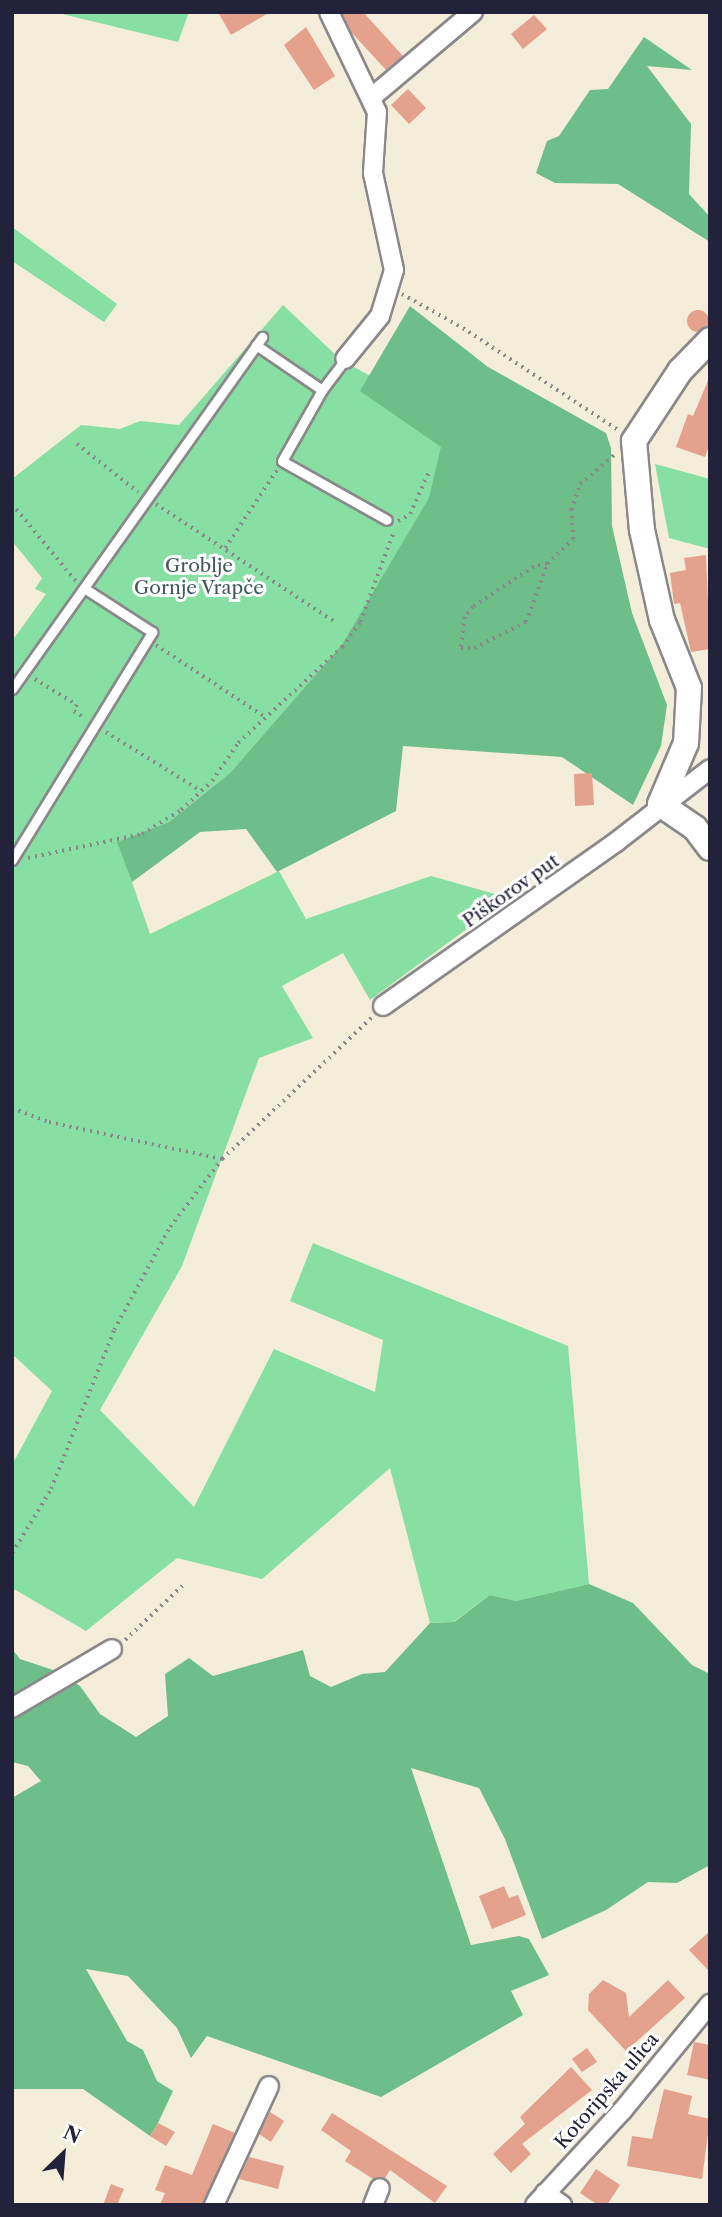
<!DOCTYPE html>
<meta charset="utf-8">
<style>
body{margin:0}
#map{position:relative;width:722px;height:2217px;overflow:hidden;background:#f3edd9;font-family:"Libre Caslon Text",serif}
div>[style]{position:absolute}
.green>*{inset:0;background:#87dfa3}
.forest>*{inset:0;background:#6dbe89}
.building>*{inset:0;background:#e3a18e}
.round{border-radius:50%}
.path>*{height:3.5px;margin-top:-1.75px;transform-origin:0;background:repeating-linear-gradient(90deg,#8a888a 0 2px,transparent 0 7px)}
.roads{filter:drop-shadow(2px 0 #8a888a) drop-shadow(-2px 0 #8a888a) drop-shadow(0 2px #8a888a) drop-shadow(0 -2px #8a888a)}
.lane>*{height:9px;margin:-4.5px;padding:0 4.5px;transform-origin:4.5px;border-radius:4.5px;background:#fff}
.street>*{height:18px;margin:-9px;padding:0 9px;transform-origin:9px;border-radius:9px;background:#fff}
.secondary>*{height:24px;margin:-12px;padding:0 12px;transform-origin:12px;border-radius:12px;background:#fff}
span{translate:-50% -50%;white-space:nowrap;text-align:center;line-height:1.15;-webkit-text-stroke:6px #fff;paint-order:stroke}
.park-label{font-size:19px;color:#405b5a}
.street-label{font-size:19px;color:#22223b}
.frame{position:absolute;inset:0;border:14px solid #22223b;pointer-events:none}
.north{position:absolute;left:28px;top:2119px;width:70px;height:70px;-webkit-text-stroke:5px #fff;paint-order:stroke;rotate:25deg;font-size:19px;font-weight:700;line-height:28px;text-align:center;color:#22223b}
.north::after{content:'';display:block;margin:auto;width:24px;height:32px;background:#22223b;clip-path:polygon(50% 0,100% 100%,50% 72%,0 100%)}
</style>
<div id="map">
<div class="green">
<i style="clip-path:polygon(54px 12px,189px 12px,178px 42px)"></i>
<i style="clip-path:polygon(12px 227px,117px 304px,104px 322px,12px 261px)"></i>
<i style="clip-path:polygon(283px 305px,341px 360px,465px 427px,416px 529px,343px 643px,230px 773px,169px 822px,118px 842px,150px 934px,279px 871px,306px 919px,431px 876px,509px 898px,370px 1000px,343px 953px,282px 986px,313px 1038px,259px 1058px,182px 1266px,100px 1410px,194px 1507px,274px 1349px,375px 1392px,383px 1340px,290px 1301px,313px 1243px,568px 1346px,589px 1584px,516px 1601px,490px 1595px,453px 1622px,430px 1623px,390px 1468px,262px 1579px,177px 1558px,86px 1631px,12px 1588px,12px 1465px,52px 1391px,12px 1354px,12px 641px,46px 594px,35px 589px,42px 578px,12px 541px,12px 479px,81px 425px,120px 429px,140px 421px,179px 425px)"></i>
<i style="clip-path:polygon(655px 464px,710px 479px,710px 549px,669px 538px)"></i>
</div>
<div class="forest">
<i style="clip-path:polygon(644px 37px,692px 70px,647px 66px,691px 124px,689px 194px,710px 217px,710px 242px,618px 184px,555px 183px,536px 173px,547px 141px,559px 136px,590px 90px,608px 89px)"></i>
<i style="clip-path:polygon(410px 306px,488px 367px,606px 433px,611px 448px,612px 526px,632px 613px,667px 705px,661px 746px,633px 805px,562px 757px,403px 746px,396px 811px,277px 872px,246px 829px,200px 832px,132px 882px,117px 842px,169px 822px,230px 773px,343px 643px,429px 498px,441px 447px,360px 391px)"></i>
<i style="clip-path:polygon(589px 1584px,633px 1603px,692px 1665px,710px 1674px,710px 1865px,677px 1883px,648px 1882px,606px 1910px,542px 1939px,505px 1839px,479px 1788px,411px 1768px,471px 1945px,519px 1936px,529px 1939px,549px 1975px,511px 1991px,523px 2015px,381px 2097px,207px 2036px,191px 2058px,177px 2028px,128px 1976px,86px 1969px,127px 2041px,143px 2050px,157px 2081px,173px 2091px,158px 2123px,150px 2136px,83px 2089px,12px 2089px,12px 1798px,41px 1781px,28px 1766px,12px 1762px,12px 1649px,20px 1659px,56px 1671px,80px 1686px,100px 1714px,136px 1737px,168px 1716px,165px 1674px,189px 1658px,213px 1676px,303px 1650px,310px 1676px,331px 1687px,362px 1674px,385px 1672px,430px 1623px,454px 1622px,490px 1595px,516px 1601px)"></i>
</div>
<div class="building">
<i style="clip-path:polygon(218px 12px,270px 12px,231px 35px)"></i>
<i style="clip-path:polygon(342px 12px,363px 12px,403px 56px,386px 70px,352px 33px)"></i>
<i style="clip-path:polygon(534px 15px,547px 29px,523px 49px,511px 34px)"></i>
<i style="clip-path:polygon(306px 27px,335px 76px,314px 90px,284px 45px)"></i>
<i style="clip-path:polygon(408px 89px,426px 108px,409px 124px,391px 105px)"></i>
<i class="round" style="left:687px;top:310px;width:22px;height:22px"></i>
<i style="clip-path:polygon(710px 376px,710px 443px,705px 457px,676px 447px,688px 414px,693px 416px)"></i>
<i style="clip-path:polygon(706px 555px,710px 649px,691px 652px,680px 603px,674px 604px,670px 573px,686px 570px,684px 558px)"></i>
<i style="clip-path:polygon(592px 773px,594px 805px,575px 806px,574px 774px)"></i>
<i style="clip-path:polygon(504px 1886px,509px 1898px,518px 1895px,526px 1915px,492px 1929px,479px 1896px)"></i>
<i style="clip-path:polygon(710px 1931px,710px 1972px,689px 1950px)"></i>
<i style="clip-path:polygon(603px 1980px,626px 1993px,629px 2017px,668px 1980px,685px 1998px,626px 2051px,588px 2010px,589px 1994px)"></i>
<i style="clip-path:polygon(694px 2042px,710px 2045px,710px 2080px,687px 2075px)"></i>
<i style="clip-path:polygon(587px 2048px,597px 2062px,582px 2072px,572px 2059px)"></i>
<i style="clip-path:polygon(571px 2067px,592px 2090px,522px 2144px,531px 2154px,511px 2173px,493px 2154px,525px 2124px,520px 2117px)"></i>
<i style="clip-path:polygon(664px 2089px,692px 2096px,688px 2114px,710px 2119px,702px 2179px,627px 2166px,632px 2136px,652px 2139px)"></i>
<i style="clip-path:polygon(270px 2112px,284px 2121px,271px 2142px,259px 2134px)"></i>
<i style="clip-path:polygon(332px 2113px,447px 2186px,435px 2203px,390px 2170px,385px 2178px,373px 2179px,345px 2161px,351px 2151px,321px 2130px)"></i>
<i style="clip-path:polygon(158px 2123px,175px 2132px,166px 2146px,150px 2136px)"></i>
<i style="clip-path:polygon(213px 2124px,235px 2133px,203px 2205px,160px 2205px,165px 2193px,155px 2190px,165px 2165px,192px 2175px)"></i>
<i style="clip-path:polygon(249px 2157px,284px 2166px,278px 2189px,239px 2179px)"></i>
<i style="clip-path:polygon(596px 2169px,620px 2185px,607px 2205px,598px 2205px,580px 2193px)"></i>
<i style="clip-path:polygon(111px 2184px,124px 2189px,117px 2205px,103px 2205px)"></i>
</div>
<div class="path">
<i style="left:402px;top:294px;width:70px;rotate:29.1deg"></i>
<i style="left:463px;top:328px;width:186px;rotate:33.3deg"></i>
<i style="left:77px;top:444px;width:78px;rotate:38.2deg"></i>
<i style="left:12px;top:504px;width:100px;rotate:50.3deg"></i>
<i style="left:156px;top:504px;width:214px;rotate:33.4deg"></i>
<i style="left:398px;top:521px;width:14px;rotate:-30deg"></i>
<i style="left:410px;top:514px;width:49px;rotate:-66deg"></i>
<i style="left:225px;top:548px;width:94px;rotate:-56.3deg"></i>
<i style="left:547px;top:564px;width:13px;rotate:167deg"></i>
<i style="left:534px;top:567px;width:73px;rotate:146.7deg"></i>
<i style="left:473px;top:607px;width:13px;rotate:129deg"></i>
<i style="left:465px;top:617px;width:31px;rotate:97deg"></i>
<i style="left:461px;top:648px;width:13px"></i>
<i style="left:474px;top:648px;width:58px;rotate:-26.6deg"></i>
<i style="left:526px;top:622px;width:62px;rotate:-70.1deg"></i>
<i style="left:547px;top:564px;width:36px;rotate:-44deg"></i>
<i style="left:573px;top:539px;width:29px;rotate:-94deg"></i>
<i style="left:571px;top:510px;width:28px;rotate:-71deg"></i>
<i style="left:580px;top:484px;width:45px;rotate:-40.5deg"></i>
<i style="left:156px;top:645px;width:131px;rotate:33.4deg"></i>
<i style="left:35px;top:679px;width:49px;rotate:31.8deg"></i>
<i style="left:77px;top:705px;width:7px;rotate:117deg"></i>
<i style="left:74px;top:711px;width:13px;rotate:32deg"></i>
<i style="left:106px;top:732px;width:112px;rotate:31.8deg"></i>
<i style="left:28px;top:858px;width:116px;rotate:-11.9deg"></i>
<i style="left:142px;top:834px;width:46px;rotate:-31.6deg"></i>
<i style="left:181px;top:810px;width:42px;rotate:-43.1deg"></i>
<i style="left:212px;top:781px;width:46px;rotate:-55.6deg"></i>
<i style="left:238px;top:743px;width:142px;rotate:-42.7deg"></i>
<i style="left:342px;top:647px;width:31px;rotate:-54deg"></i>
<i style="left:360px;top:622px;width:97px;rotate:-69.5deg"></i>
<i style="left:12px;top:1108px;width:40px;rotate:21deg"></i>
<i style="left:49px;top:1122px;width:177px;rotate:12.1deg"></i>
<i style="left:12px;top:1553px;width:75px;rotate:-58.6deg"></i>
<i style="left:51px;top:1489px;width:171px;rotate:-68.4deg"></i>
<i style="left:114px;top:1330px;width:117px;rotate:-61.5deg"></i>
<i style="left:170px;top:1227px;width:86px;rotate:-52.6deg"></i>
<i style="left:222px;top:1159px;width:207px;rotate:-43.4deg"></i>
<i style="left:125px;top:1640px;width:81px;rotate:-43.5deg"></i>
</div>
<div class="roads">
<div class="lane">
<i style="left:256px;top:345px;width:80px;rotate:34.3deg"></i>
<i style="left:322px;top:390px;width:39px;rotate:-53deg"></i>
<i style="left:322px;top:390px;width:81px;rotate:119.4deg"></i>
<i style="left:282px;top:461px;width:120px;rotate:29.3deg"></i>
<i style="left:12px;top:689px;width:432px;rotate:-54.6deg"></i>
<i style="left:12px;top:860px;width:268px;rotate:-58.4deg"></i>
<i style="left:152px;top:632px;width:81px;rotate:-147.1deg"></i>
</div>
<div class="street">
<i style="left:329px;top:12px;width:111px;rotate:64.4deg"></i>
<i style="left:377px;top:112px;width:61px;rotate:93.8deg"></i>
<i style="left:373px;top:173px;width:99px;rotate:77.8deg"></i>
<i style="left:394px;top:270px;width:48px;rotate:106.9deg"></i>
<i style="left:380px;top:316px;width:55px;rotate:129.1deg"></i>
<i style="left:372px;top:97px;width:132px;rotate:-40.1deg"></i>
<i style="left:383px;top:1006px;width:285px;rotate:-35.1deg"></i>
<i style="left:616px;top:842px;width:119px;rotate:-37.8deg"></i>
<i style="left:12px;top:1708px;width:116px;rotate:-30.5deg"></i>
<i style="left:545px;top:2193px;width:21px;rotate:35deg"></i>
<i style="left:214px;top:2205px;width:131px;rotate:-65.2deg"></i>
<i style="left:373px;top:2205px;width:18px;rotate:-68deg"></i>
<i style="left:535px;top:2205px;width:128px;rotate:-47.2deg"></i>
<i style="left:622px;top:2111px;width:139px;rotate:-50.6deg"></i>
</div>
<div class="secondary">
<i style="left:710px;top:340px;width:43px;rotate:134.1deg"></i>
<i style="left:680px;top:371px;width:84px;rotate:123.3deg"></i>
<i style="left:634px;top:441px;width:89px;rotate:84.9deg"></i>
<i style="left:642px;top:530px;width:92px;rotate:77.5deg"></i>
<i style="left:662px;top:620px;width:73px;rotate:68.3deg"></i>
<i style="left:689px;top:688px;width:55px;rotate:93.1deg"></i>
<i style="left:686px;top:743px;width:66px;rotate:113.1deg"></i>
<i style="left:660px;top:804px;width:42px;rotate:34.4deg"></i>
<i style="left:695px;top:828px;width:25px;rotate:53deg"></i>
</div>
</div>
<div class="park-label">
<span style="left:199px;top:577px">Groblje<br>Gornje Vrapče</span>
</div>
<div class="street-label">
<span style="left:511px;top:891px;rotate:-35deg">Piškorov put</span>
<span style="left:607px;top:2091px;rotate:-49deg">Kotoripska ulica</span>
</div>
<div class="frame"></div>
<div class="north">N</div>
</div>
